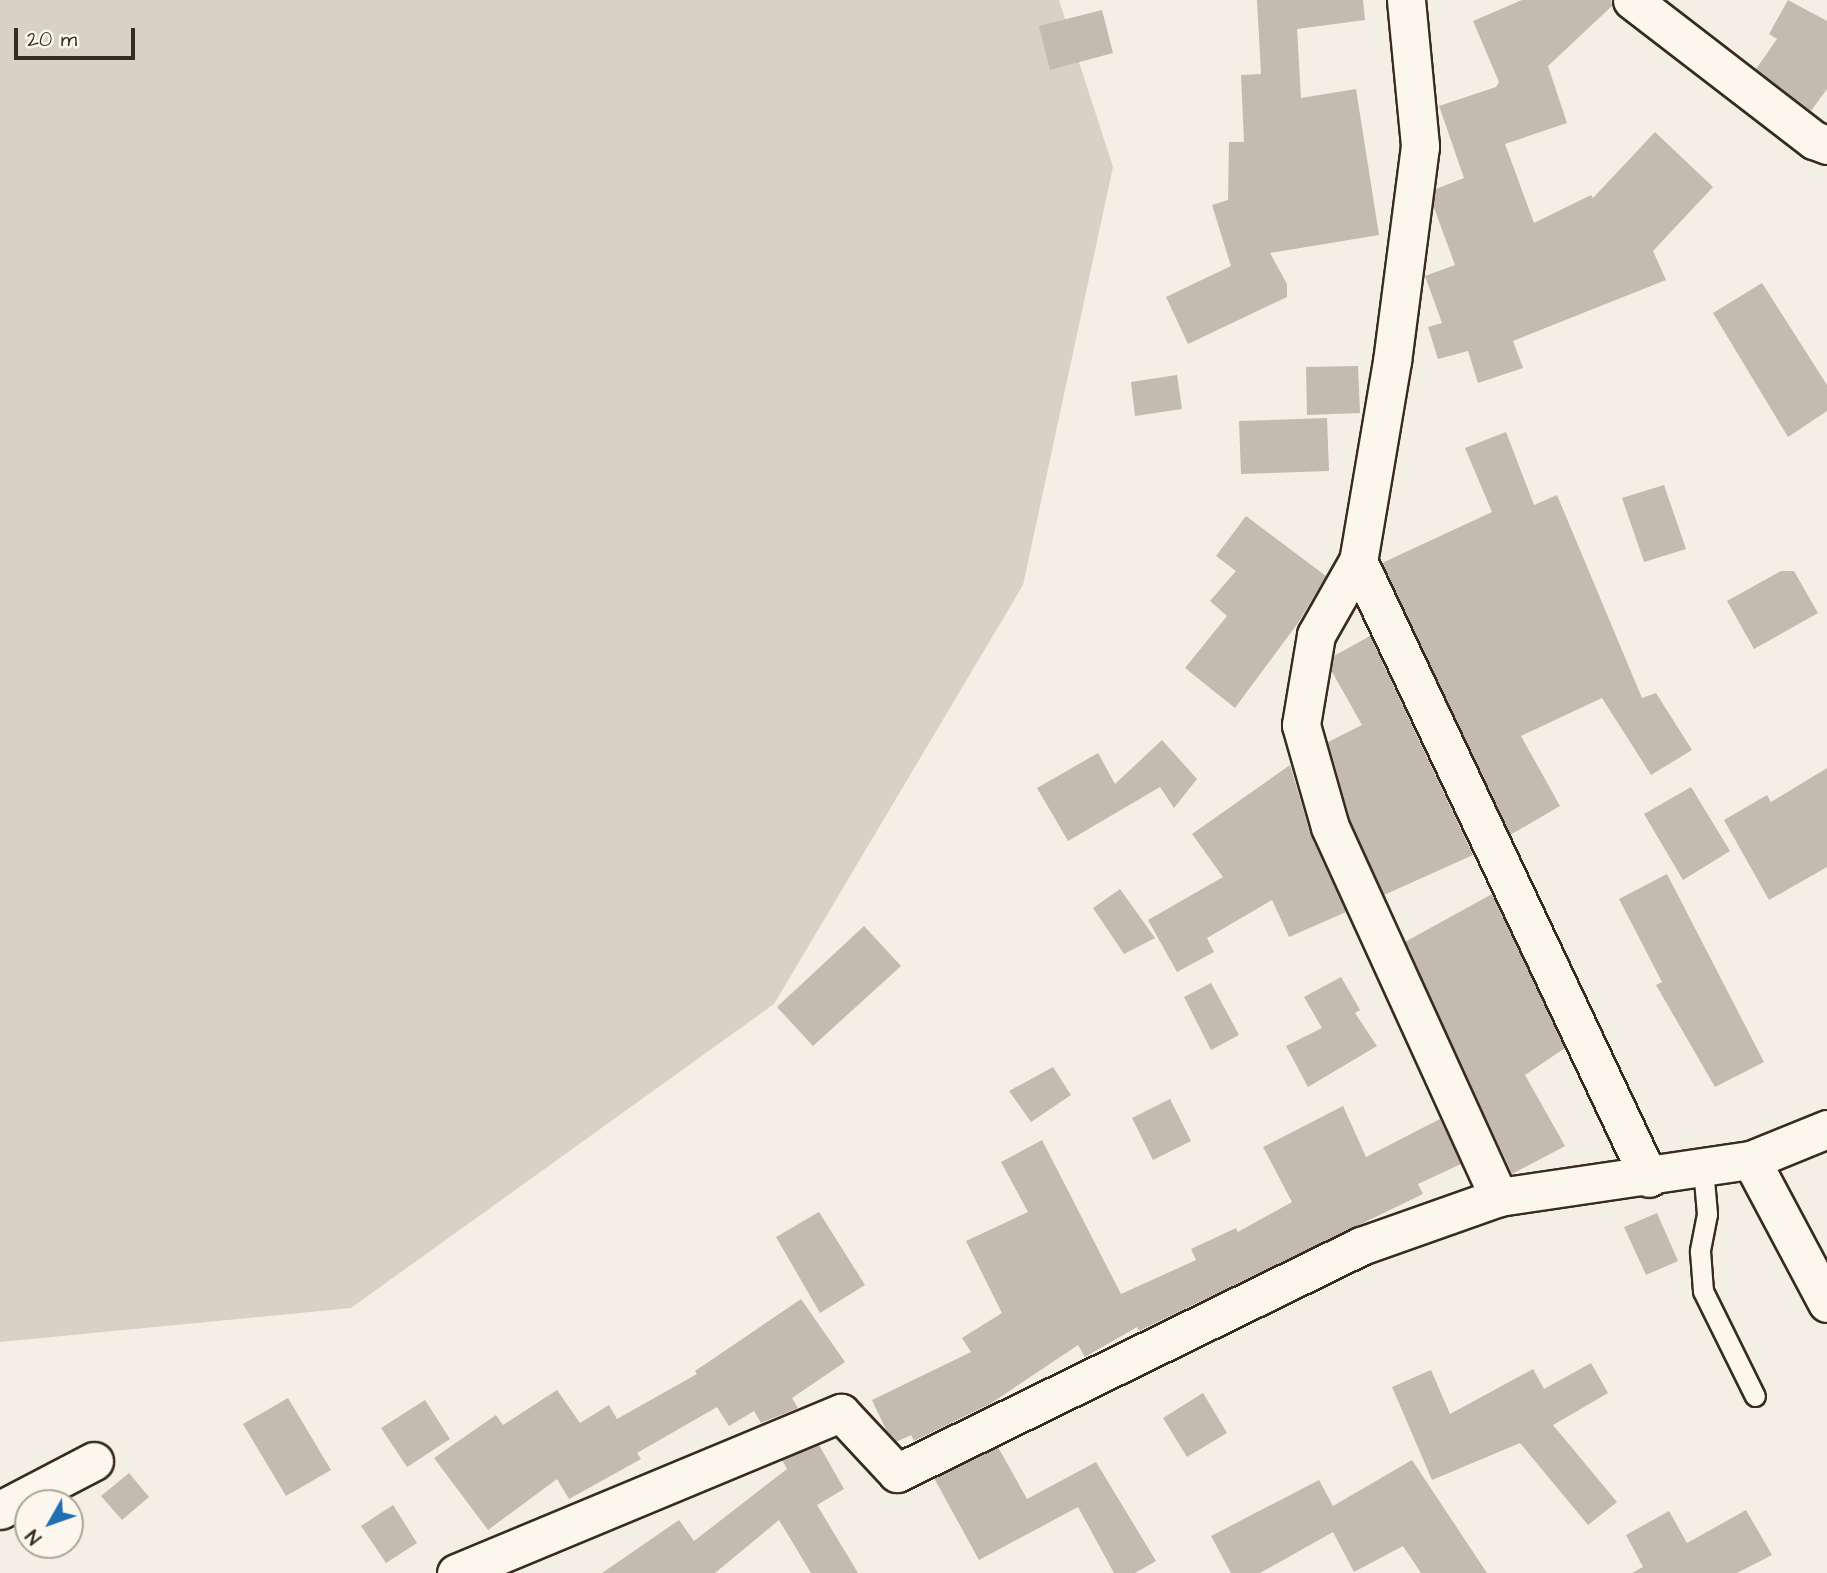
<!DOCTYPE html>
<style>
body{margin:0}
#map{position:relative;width:1827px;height:1573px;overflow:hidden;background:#f3efe4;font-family:"Architects Daughter",sans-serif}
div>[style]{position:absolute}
.green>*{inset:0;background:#d8d1c6}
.building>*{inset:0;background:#c3bbb0}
.roads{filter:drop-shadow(2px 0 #3b2a1e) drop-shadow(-2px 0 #3b2a1e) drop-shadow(0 2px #3b2a1e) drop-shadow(0 -2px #3b2a1e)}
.service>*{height:19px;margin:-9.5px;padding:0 9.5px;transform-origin:9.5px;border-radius:9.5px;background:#fbf7ec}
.minor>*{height:37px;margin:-18.5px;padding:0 18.5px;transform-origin:18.5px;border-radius:18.5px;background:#fbf7ec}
span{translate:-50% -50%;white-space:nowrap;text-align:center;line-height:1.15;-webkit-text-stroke:5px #fbf7ec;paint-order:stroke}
.north{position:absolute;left:14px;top:1489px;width:70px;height:70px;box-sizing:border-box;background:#fbf7ec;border:2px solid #aea59a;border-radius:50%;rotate:230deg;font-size:19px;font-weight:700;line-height:28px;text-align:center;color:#3b2a1e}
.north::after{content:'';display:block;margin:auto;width:24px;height:32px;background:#1f6fb2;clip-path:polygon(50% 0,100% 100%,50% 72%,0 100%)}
.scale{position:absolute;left:14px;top:28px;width:121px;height:32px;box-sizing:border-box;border:4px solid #3b2a1e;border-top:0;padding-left:9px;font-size:21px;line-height:24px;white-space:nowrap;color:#3b2a1e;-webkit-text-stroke:5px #fbf7ec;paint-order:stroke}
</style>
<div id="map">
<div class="green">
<i style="clip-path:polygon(0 0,1059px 0,1113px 167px,1023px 585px,774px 1004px,351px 1308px,0 1342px)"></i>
</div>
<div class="building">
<i style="clip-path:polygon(1257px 0,1363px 0,1365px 20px,1297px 29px,1301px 98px,1356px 89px,1379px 235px,1270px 253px,1287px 284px,1287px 297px,1188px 344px,1166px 297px,1231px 266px,1212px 205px,1228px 200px,1229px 142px,1244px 142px,1241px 75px,1261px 74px)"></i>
<i style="clip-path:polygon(1522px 0,1611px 0,1612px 6px,1548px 66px,1567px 123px,1505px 144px,1534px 223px,1591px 195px,1593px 198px,1655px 132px,1713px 187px,1653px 251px,1666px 280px,1513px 341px,1523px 368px,1478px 383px,1468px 351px,1438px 359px,1428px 327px,1442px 323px,1425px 276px,1455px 265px,1433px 205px,1436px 189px,1464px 178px,1439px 106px,1496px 87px,1499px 82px,1473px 21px)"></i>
<i style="clip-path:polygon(1788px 0,1827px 21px,1827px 89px,1811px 111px,1756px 69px,1777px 39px,1769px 34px)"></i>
<i style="clip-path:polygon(1102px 10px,1113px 53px,1050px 70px,1039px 26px)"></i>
<i style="clip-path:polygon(1762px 283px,1827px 385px,1827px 411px,1788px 437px,1713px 313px)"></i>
<i style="clip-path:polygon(1358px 366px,1360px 413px,1307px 415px,1306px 367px)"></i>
<i style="clip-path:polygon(1177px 375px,1182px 409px,1135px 416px,1131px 382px)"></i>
<i style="clip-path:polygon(1327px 418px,1329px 471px,1241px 474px,1239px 421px)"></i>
<i style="clip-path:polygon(1506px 432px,1534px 505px,1557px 495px,1642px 698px,1656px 693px,1692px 750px,1651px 775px,1602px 698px,1521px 736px,1560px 806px,1510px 835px,1382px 563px,1492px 512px,1465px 448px)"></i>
<i style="clip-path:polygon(1664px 485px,1686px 549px,1644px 562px,1622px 498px)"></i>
<i style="clip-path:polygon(1246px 516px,1326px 576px,1298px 623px,1235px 708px,1185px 668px,1227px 616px,1210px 601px,1236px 571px,1216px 556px)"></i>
<i style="clip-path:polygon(1781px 571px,1794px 571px,1818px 613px,1754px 649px,1727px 601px)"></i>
<i style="clip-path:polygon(1370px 636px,1473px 855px,1384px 895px,1350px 820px,1328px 742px,1362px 725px,1331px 670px,1334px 656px)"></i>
<i style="clip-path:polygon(1162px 740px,1197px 779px,1174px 808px,1160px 787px,1068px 841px,1037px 788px,1098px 753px,1115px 784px)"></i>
<i style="clip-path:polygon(1290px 765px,1311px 836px,1346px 912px,1289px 937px,1272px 900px,1207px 938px,1214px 952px,1177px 972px,1148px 920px,1223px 877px,1192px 834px)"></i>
<i style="clip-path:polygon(1827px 768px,1827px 867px,1769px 900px,1724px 820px,1767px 795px,1771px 802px)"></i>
<i style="clip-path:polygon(1691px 787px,1730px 851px,1683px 880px,1644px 814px)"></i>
<i style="clip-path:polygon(1667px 874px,1764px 1062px,1715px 1087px,1656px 985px,1662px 982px,1619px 899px)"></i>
<i style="clip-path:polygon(1120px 889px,1155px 938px,1124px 954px,1093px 908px)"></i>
<i style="clip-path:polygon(1492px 894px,1565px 1048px,1525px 1075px,1565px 1146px,1512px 1174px,1405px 942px)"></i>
<i style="clip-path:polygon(864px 926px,901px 966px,813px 1046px,777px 1007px)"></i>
<i style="clip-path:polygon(1341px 977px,1360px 1010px,1355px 1013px,1377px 1046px,1308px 1087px,1286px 1046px,1322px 1028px,1304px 997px)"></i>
<i style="clip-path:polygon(1211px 983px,1239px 1035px,1211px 1050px,1184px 997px)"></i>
<i style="clip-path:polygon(1053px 1067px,1071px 1095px,1031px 1122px,1009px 1091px)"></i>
<i style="clip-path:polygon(1170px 1099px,1191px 1141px,1153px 1160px,1132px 1118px)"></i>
<i style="clip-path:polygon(1343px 1106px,1366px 1157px,1440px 1119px,1461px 1164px,1418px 1184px,1423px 1194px,1139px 1331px,1137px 1327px,1085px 1357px,1078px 1345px,990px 1404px,914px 1441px,911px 1435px,896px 1442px,887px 1432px,872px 1400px,971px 1352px,962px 1338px,1002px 1313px,966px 1241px,1028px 1212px,1001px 1162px,1042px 1140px,1121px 1294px,1196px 1260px,1191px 1249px,1236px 1228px,1238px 1232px,1292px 1202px,1263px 1147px)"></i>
<i style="clip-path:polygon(819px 1212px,865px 1285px,820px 1313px,776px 1237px)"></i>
<i style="clip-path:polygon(1657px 1213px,1678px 1261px,1646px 1275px,1624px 1227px)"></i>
<i style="clip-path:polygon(801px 1299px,845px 1362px,792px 1398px,798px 1408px,761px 1423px,754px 1411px,729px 1426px,717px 1407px,637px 1453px,641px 1459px,569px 1499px,557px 1479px,488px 1530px,434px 1458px,496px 1415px,503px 1425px,557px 1390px,580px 1423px,609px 1405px,617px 1419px,697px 1374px,695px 1371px)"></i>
<i style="clip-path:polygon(1591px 1363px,1608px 1393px,1553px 1425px,1617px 1502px,1588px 1525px,1520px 1443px,1432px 1480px,1392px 1387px,1431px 1370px,1450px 1414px,1533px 1369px,1544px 1389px)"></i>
<i style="clip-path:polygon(1203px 1393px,1227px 1433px,1187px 1457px,1163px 1418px)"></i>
<i style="clip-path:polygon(288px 1398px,331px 1470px,286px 1496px,243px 1424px)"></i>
<i style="clip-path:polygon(425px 1400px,450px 1439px,407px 1467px,381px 1428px)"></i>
<i style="clip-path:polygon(819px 1445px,844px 1489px,817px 1505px,858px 1573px,811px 1573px,779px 1520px,715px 1573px,602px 1573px,679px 1520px,694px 1541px,787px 1469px,782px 1460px)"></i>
<i style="clip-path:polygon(998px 1447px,1027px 1499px,1096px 1462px,1156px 1561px,1135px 1573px,1114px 1573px,1078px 1507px,979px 1560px,934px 1478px)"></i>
<i style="clip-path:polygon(1412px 1460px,1487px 1573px,1421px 1573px,1403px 1546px,1354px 1572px,1333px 1532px,1260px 1573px,1231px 1573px,1211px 1536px,1319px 1480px,1333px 1506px)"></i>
<i style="clip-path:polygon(129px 1473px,149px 1497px,122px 1520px,101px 1496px)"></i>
<i style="clip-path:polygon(393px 1505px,417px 1543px,386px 1563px,361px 1526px)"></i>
<i style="clip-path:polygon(1746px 1510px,1772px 1555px,1737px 1573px,1632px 1573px,1643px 1567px,1626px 1535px,1669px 1511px,1687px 1543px)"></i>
</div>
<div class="roads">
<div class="service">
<i style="left:1703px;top:1168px;width:46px;rotate:85deg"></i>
<i style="left:1707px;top:1214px;width:38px;rotate:101deg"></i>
<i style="left:1700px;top:1251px;width:40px;rotate:85.7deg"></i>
<i style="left:1703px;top:1291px;width:117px;rotate:63.7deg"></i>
</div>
<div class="minor">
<i style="left:1406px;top:0;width:147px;rotate:84.5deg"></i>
<i style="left:1420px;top:146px;width:217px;rotate:97.4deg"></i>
<i style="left:1392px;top:361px;width:203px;rotate:99.6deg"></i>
<i style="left:1358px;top:561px;width:682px;rotate:64.75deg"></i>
<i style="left:1632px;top:0;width:230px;rotate:37.6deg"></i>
<i style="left:1814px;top:140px;width:14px;rotate:21deg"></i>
<i style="left:1358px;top:561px;width:85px;rotate:119.6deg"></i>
<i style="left:1316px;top:635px;width:91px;rotate:99.5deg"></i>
<i style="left:1301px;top:725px;width:106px;rotate:74.1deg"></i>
<i style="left:1330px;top:827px;width:407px;rotate:65.5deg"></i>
<i style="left:1751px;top:1160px;width:162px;rotate:62deg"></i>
<i style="left:0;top:1510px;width:106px;rotate:-27.5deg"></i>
<i style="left:456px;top:1573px;width:417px;rotate:-22.6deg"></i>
<i style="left:841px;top:1413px;width:82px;rotate:47deg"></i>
<i style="left:897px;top:1473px;width:517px;rotate:-26.07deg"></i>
<i style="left:1361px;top:1246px;width:146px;rotate:-19.5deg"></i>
<i style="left:1499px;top:1197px;width:255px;rotate:-8.4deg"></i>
<i style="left:1751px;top:1160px;width:82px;rotate:-22.2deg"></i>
</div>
</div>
<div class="north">N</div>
<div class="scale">20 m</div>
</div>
